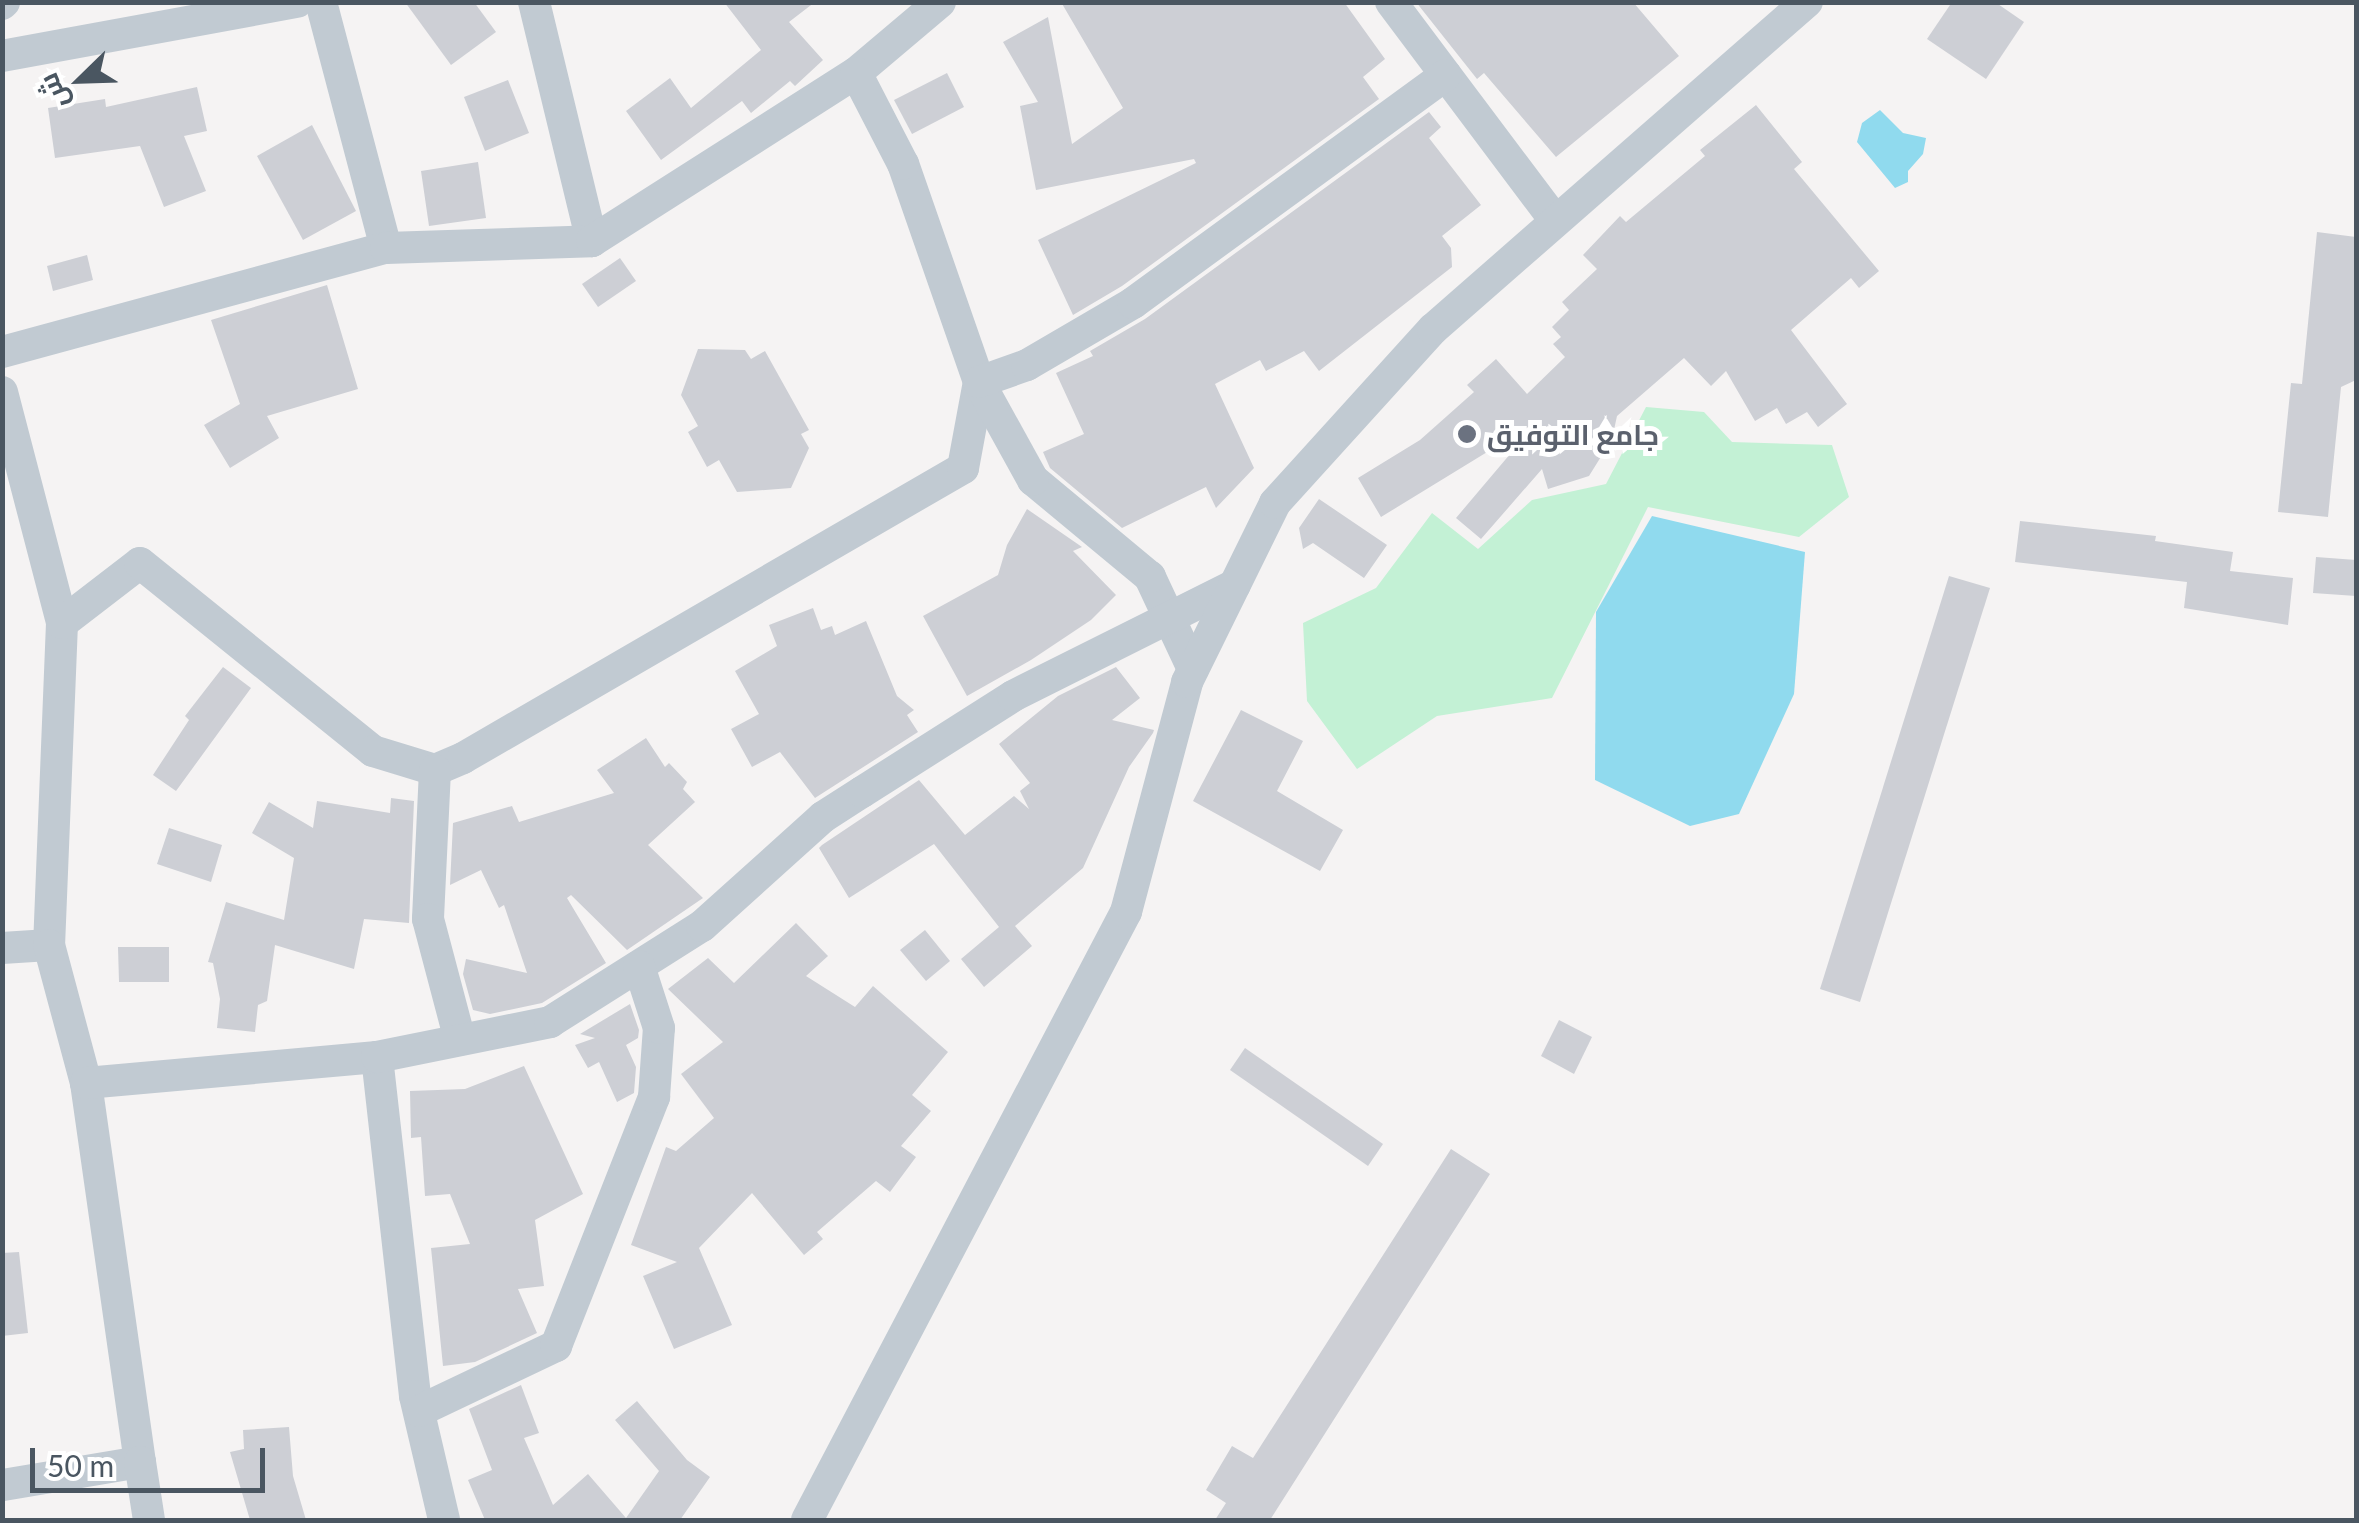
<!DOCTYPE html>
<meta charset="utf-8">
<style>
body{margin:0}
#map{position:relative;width:2359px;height:1523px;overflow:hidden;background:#f5f3f3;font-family:Lato,Cairo,sans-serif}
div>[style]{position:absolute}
.green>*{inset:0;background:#c3f1d5}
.water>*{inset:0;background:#90daee}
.building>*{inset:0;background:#cdcfd5}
.minor>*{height:32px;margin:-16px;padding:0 16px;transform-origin:16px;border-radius:16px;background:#c1cad2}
.dots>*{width:28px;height:28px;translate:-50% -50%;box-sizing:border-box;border:5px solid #fff;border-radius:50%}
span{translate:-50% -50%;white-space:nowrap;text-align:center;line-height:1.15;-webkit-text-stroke:10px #fff;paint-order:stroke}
.worship-label{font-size:28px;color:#5b616d;font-weight:700}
.left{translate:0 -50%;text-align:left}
.frame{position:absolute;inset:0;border:5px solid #4a5661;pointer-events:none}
.north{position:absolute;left:30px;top:30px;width:100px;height:100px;-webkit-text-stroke:8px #fff;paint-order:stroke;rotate:247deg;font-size:28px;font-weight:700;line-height:40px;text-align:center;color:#4a5661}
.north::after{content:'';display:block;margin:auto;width:35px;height:45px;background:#4a5661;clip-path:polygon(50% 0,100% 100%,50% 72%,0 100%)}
.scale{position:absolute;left:30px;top:1448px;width:235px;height:45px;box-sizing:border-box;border:5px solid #4a5661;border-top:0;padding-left:12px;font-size:30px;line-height:35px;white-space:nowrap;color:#4a5661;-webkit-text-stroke:8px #fff;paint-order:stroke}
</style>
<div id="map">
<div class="green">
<i style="clip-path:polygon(1646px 407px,1704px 412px,1732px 442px,1832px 445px,1849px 497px,1799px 537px,1648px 507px,1552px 698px,1437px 716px,1357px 769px,1307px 701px,1303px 623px,1376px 588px,1432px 513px,1478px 549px,1532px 500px,1606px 484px)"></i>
</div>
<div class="water">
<i style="clip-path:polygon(1880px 110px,1903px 133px,1926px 138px,1923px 154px,1908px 171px,1908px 182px,1895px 188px,1857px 142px,1862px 123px)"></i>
<i style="clip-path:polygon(1652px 516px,1805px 552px,1794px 694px,1739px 814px,1690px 826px,1595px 780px,1596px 612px)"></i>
</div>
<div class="building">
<i style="clip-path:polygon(405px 2px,474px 2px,496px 32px,451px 65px)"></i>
<i style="clip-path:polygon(724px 2px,815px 2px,789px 22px,823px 60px,795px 86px,790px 81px,751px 113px,742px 101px,661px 160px,626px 111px,670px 78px,691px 108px,761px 50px)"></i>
<i style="clip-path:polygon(1061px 2px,1344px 2px,1385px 59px,1363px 77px,1379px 99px,1122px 286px,1073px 315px,1038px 240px,1196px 163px,1194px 159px,1036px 190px,1020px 106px,1038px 102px,1003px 42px,1048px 17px,1072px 144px,1123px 108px)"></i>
<i style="clip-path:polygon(1416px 2px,1633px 2px,1679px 56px,1556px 157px,1484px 73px,1477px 79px)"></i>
<i style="clip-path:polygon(1952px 2px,1995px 2px,2024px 22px,1986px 79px,1927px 39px)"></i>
<i style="clip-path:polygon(947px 73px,964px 107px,912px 134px,894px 100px)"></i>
<i style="clip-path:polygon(508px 80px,529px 133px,485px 151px,464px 97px)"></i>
<i style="clip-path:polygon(197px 87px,207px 131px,184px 136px,206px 191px,164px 207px,140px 146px,55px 158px,48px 108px,105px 99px,106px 107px)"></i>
<i style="clip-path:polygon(1756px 105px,1802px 162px,1794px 169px,1879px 271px,1859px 288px,1851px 278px,1791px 330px,1847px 404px,1818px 427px,1807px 412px,1786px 424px,1777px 408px,1755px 421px,1726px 371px,1711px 386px,1684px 358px,1617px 416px,1612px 439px,1589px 476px,1548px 489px,1542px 469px,1481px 539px,1456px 518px,1538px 421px,1381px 517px,1358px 478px,1420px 440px,1474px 392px,1467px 385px,1496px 359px,1527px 394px,1565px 357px,1553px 344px,1561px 337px,1552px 327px,1569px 310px,1562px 302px,1597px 269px,1583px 255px,1620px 216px,1626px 222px,1705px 156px,1700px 150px)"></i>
<i style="clip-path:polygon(1429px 112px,1441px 127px,1429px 138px,1481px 205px,1442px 236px,1451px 248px,1452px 267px,1319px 371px,1304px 351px,1266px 371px,1260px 360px,1215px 384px,1254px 468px,1216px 508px,1206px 487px,1122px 528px,1050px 468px,1043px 452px,1084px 434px,1056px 373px,1093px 356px,1090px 351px,1145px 319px)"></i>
<i style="clip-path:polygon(312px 125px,356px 211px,303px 240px,257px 156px)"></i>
<i style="clip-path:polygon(478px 162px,486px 218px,429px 226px,421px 171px)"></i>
<i style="clip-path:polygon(2317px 232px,2356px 237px,2356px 380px,2341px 387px,2328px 517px,2278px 512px,2291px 383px,2302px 384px)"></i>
<i style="clip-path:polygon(87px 255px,93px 280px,53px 291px,47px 266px)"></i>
<i style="clip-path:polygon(620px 258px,636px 281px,598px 307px,582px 284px)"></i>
<i style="clip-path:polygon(327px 285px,358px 389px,267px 416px,279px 438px,230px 468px,204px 425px,240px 404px,211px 320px)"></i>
<i style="clip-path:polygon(698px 349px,745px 350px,751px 359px,765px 351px,809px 430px,801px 434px,809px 448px,791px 488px,737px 492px,719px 460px,707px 467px,688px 432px,698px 426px,681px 395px)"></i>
<i style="clip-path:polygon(1319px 499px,1387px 545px,1364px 578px,1313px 543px,1303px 549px,1299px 528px)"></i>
<i style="clip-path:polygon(1027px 509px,1082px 547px,1073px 551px,1116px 595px,1091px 620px,1031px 660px,967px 696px,923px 616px,998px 575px,1007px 545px)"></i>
<i style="clip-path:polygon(2020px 521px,2156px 536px,2155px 541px,2233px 552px,2230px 571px,2293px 578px,2288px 625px,2184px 608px,2187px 582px,2015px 562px)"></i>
<i style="clip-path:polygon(2316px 557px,2356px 560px,2356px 596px,2313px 593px)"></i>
<i style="clip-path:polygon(1949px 576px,1990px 588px,1860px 1002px,1820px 989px)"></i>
<i style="clip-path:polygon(813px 608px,821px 630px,832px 626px,835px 635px,866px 621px,897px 696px,914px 710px,907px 715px,918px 732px,815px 798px,780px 752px,752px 767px,731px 729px,759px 714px,735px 671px,777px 646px,769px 625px)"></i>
<i style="clip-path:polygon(223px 667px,251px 688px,176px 791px,153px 775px,189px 720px,185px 716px)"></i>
<i style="clip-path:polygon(1116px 667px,1140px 698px,1112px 720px,1154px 730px,1153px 733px,1129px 767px,1083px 868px,1015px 926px,1032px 946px,984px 987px,961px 959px,999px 927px,934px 844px,849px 898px,819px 848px,822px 845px,919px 780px,965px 835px,1014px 796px,1029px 809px,1020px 791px,1030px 783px,999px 744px,1058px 696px)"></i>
<i style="clip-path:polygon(1241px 710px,1303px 741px,1277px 791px,1343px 830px,1320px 871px,1193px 801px)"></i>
<i style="clip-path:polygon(646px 738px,665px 767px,669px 763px,687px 782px,683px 789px,695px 802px,648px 845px,703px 898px,627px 950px,571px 895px,567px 898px,606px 963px,542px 1003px,490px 1014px,473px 1010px,463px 974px,466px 959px,527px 973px,504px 905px,499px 908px,481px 870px,450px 885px,453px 823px,512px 806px,519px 822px,614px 793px,597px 770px)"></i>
<i style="clip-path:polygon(391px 798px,414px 801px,409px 923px,364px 919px,354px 969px,275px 945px,267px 1001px,258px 1005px,255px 1032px,217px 1028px,220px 999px,213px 963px,208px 962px,226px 902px,284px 920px,294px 858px,252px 833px,269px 802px,313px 828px,317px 801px,390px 813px)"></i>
<i style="clip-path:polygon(169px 828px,222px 845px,211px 882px,157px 864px)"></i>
<i style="clip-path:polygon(796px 923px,828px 956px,806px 976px,855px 1007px,873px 986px,948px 1052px,912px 1095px,931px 1111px,901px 1146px,916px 1157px,890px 1192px,876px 1181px,817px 1232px,823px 1239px,804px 1255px,752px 1193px,699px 1248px,732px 1325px,674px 1349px,643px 1276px,677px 1262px,631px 1245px,666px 1147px,676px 1151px,714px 1118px,681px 1074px,723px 1042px,668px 989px,708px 958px,734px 983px)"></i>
<i style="clip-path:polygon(925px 930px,950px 961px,926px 981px,900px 950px)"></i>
<i style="clip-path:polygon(118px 947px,169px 947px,169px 982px,119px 982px)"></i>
<i style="clip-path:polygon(630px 1004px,639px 1030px,638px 1038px,626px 1045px,636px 1067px,634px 1093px,617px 1102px,599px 1062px,588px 1068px,575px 1045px,595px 1038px,580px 1034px)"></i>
<i style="clip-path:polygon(1559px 1020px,1592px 1037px,1574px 1074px,1541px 1056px)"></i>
<i style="clip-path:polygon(1245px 1048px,1383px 1144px,1368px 1166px,1230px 1070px)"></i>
<i style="clip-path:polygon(524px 1066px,583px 1194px,535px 1220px,544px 1286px,518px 1289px,537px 1333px,475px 1362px,443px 1366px,431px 1248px,470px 1244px,450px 1194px,425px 1196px,421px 1137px,411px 1138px,410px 1091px,465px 1089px)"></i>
<i style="clip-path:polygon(1451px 1149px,1490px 1174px,1270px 1520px,1215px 1520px,1226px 1503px,1206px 1490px,1232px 1446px,1253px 1458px)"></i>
<i style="clip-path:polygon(19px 1252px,28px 1333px,2px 1336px,2px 1253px)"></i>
<i style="clip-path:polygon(521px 1385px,539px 1433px,524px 1438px,553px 1505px,588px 1474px,626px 1518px,659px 1471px,615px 1420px,637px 1401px,687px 1460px,710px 1477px,680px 1520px,485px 1520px,468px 1480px,492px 1470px,469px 1409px)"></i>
<i style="clip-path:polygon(289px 1427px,293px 1476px,306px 1520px,250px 1520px,230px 1452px,244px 1449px,243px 1430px)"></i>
</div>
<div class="minor">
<i style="left:321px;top:2px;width:254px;rotate:75.2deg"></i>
<i style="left:534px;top:2px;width:246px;rotate:76.4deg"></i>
<i style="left:1391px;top:2px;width:271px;rotate:53.1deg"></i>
<i style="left:2px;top:4px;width:3px;rotate:-45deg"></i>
<i style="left:2px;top:56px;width:300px;rotate:-10.4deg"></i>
<i style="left:2px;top:352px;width:398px;rotate:-15.2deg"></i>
<i style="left:386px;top:248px;width:206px;rotate:-1.9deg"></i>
<i style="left:592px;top:241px;width:313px;rotate:-32.5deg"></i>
<i style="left:856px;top:73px;width:110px;rotate:-40.2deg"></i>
<i style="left:2px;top:392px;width:239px;rotate:75.4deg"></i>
<i style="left:62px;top:623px;width:322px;rotate:92.3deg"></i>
<i style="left:62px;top:623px;width:98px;rotate:-37.6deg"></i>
<i style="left:140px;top:563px;width:299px;rotate:38.9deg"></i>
<i style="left:373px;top:751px;width:65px;rotate:17deg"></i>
<i style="left:435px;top:770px;width:30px;rotate:-23deg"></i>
<i style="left:463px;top:758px;width:578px;rotate:-30.11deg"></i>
<i style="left:963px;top:468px;width:87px;rotate:-79.5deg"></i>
<i style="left:979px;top:382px;width:231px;rotate:-109.2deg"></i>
<i style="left:903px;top:164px;width:102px;rotate:-117.3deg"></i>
<i style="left:1193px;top:669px;width:102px;rotate:-115.1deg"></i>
<i style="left:1150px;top:577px;width:152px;rotate:-140.3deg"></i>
<i style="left:1033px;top:480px;width:112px;rotate:-118.9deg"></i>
<i style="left:979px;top:382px;width:51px;rotate:-19.5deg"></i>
<i style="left:1027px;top:365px;width:123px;rotate:-30.3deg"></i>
<i style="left:1133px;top:303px;width:387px;rotate:-36.1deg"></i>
<i style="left:435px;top:770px;width:149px;rotate:92.7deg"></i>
<i style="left:428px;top:919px;width:125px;rotate:75.2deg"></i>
<i style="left:2px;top:948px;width:47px;rotate:-3.7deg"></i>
<i style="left:49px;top:945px;width:143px;rotate:75deg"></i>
<i style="left:86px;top:1083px;width:383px;rotate:81.9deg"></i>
<i style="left:140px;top:1462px;width:140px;rotate:170.5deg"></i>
<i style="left:377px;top:1057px;width:341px;rotate:83.6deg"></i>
<i style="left:415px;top:1396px;width:127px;rotate:76.8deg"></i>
<i style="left:86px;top:1083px;width:292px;rotate:-5.1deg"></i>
<i style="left:377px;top:1057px;width:177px;rotate:-11.4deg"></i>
<i style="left:550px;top:1022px;width:180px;rotate:-32.3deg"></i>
<i style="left:702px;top:926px;width:163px;rotate:-42deg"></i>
<i style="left:823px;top:817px;width:46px;rotate:-32.7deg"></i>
<i style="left:862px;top:792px;width:179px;rotate:-32.4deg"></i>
<i style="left:1013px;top:696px;width:248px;rotate:-26.6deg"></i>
<i style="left:419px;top:1411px;width:152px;rotate:-25.4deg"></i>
<i style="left:556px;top:1346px;width:268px;rotate:-68.5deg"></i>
<i style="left:654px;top:1097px;width:69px;rotate:-85.9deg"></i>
<i style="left:659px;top:1028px;width:65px;rotate:-107.9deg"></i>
<i style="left:140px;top:1462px;width:59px;rotate:81.2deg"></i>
<i style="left:807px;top:1520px;width:687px;rotate:-62.32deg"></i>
<i style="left:1126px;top:912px;width:238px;rotate:-75.1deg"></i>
<i style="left:1187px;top:682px;width:199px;rotate:-63.8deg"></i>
<i style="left:1275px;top:503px;width:235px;rotate:-47.8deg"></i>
<i style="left:1433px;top:329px;width:497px;rotate:-41.2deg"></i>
</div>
<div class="dots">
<i style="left:1467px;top:434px;background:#6b7280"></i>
</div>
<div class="worship-label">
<span class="left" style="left:1487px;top:434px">جامع التوفيق</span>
</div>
<div class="frame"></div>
<div class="north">ش</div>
<div class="scale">50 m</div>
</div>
